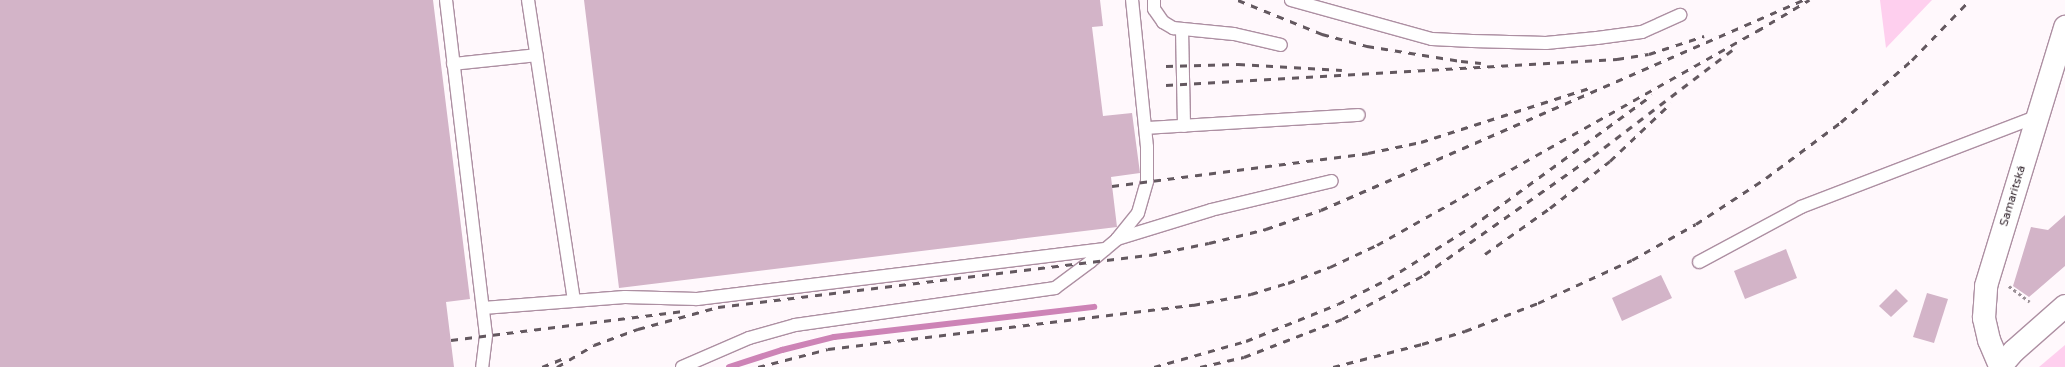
<!DOCTYPE html>
<meta charset="utf-8">
<style>
body{margin:0}
#map{position:relative;width:2065px;height:367px;overflow:hidden;background:#fff8fc;font-family:"Varela Round",sans-serif}
div>[style]{position:absolute}
.green>*{inset:0;background:#fecfee}
.stream>*{height:6px;margin:-3px;padding:0 3px;transform-origin:3px;border-radius:3px;background:#cd83b6}
.building>*{inset:0;background:#d3b4c8}
.path>*{height:2.5px;margin-top:-1.25px;transform-origin:0;background:repeating-linear-gradient(90deg,#9b9197 0 3px,transparent 0 6px)}
.roads{filter:drop-shadow(1px 0 #ad8fa2) drop-shadow(-1px 0 #ad8fa2) drop-shadow(0 1px #ad8fa2) drop-shadow(0 -1px #ad8fa2)}
.lane>*{height:12px;margin:-6px;padding:0 6px;transform-origin:6px;border-radius:6px;background:#fff}
.secondary>*{height:22px;margin:-11px;padding:0 11px;transform-origin:11px;border-radius:11px;background:#fff}
.rail>*{height:3px;margin-top:-1.5px;transform-origin:0;background:repeating-linear-gradient(90deg,#63585f 0 7px,transparent 0 14px)}
span{translate:-50% -50%;white-space:nowrap;text-align:center;line-height:1.15;-webkit-text-stroke:3px #fff;paint-order:stroke}
.street-label{font-size:12px;color:#382b33}
</style>
<div id="map">
<div class="green">
<i style="clip-path:polygon(1880px 0,1932px 0,1886px 48px)"></i>
<i style="clip-path:polygon(2065px 345px,2065px 367px,2039px 367px)"></i>
</div>
<div class="stream">
<i style="left:729px;top:367px;width:56px;rotate:-17.8deg"></i>
<i style="left:782px;top:350px;width:54px;rotate:-14deg"></i>
<i style="left:834px;top:337px;width:262px;rotate:-6.6deg"></i>
</div>
<div class="building">
<i style="clip-path:polygon(0 0,433px 0,470px 299px,446px 302px,454px 367px,0 367px)"></i>
<i style="clip-path:polygon(584px 0,1100px 0,1103px 26px,1092px 27px,1103px 116px,1132px 113px,1140px 173px,1111px 177px,1117px 227px,619px 288px)"></i>
<i style="clip-path:polygon(2065px 215px,2065px 266px,2029px 297px,2013px 286px,2031px 227px,2048px 230px)"></i>
<i style="clip-path:polygon(1786px 249px,1797px 278px,1745px 299px,1734px 271px)"></i>
<i style="clip-path:polygon(1661px 275px,1672px 298px,1622px 321px,1612px 298px)"></i>
<i style="clip-path:polygon(1896px 289px,1908px 301px,1891px 317px,1879px 306px)"></i>
<i style="clip-path:polygon(1927px 293px,1948px 299px,1934px 343px,1913px 337px)"></i>
</div>
<div class="path">
<i style="left:2009px;top:286px;width:26px;rotate:37deg"></i>
</div>
<div class="roads">
<div class="lane">
<i style="left:446px;top:0;width:338px;rotate:83.2deg"></i>
<i style="left:486px;top:336px;width:31px;rotate:97deg"></i>
<i style="left:528px;top:0;width:304px;rotate:81.3deg"></i>
<i style="left:1154px;top:0;width:9px;rotate:90deg"></i>
<i style="left:1154px;top:9px;width:16px;rotate:55deg"></i>
<i style="left:1163px;top:22px;width:12px;rotate:31deg"></i>
<i style="left:1173px;top:28px;width:61px;rotate:5.6deg"></i>
<i style="left:1234px;top:34px;width:48px;rotate:13.2deg"></i>
<i style="left:1291px;top:0;width:146px;rotate:15.5deg"></i>
<i style="left:1432px;top:39px;width:40px;rotate:2.9deg"></i>
<i style="left:1472px;top:41px;width:74px;rotate:1.5deg"></i>
<i style="left:1546px;top:43px;width:51px;rotate:-5.6deg"></i>
<i style="left:1597px;top:38px;width:45px;rotate:-7.6deg"></i>
<i style="left:1642px;top:32px;width:42px;rotate:-24.1deg"></i>
<i style="left:1182px;top:29px;width:97px;rotate:88.8deg"></i>
<i style="left:453px;top:64px;width:84px;rotate:-6.1deg"></i>
<i style="left:1146px;top:128px;width:213px;rotate:-3.5deg"></i>
<i style="left:1117px;top:239px;width:98px;rotate:-17.1deg"></i>
<i style="left:1211px;top:210px;width:124px;rotate:-13.5deg"></i>
<i style="left:1699px;top:262px;width:116px;rotate:-28.3deg"></i>
<i style="left:1801px;top:207px;width:252px;rotate:-21deg"></i>
<i style="left:483px;top:308px;width:142px;rotate:-4.4deg"></i>
<i style="left:625px;top:297px;width:72px;rotate:1.6deg"></i>
<i style="left:697px;top:299px;width:411px;rotate:-7deg"></i>
<i style="left:682px;top:367px;width:73px;rotate:-23.4deg"></i>
<i style="left:749px;top:338px;width:48px;rotate:-15.8deg"></i>
<i style="left:795px;top:325px;width:263px;rotate:-8.1deg"></i>
<i style="left:1055px;top:288px;width:44px;rotate:-36.6deg"></i>
<i style="left:1090px;top:262px;width:35px;rotate:-40deg"></i>
<i style="left:1117px;top:239px;width:33px;rotate:-51deg"></i>
<i style="left:1138px;top:213px;width:33px;rotate:-74deg"></i>
<i style="left:1147px;top:181px;width:34px;rotate:-90deg"></i>
<i style="left:1147px;top:147px;width:148px;rotate:-95.8deg"></i>
</div>
<div class="secondary">
<i style="left:2000px;top:366px;width:28px;rotate:-113deg"></i>
<i style="left:1989px;top:340px;width:23px;rotate:-103deg"></i>
<i style="left:1984px;top:318px;width:32px;rotate:-86deg"></i>
<i style="left:1986px;top:286px;width:271px;rotate:-73deg"></i>
<i style="left:2000px;top:367px;width:21px;rotate:-49deg"></i>
<i style="left:2014px;top:351px;width:68px;rotate:-41.4deg"></i>
</div>
</div>
<div class="rail">
<i style="left:1238px;top:0;width:91px;rotate:22deg"></i>
<i style="left:1322px;top:34px;width:47px;rotate:14.9deg"></i>
<i style="left:1367px;top:46px;width:95px;rotate:9.1deg"></i>
<i style="left:1461px;top:61px;width:20px;rotate:6deg"></i>
<i style="left:1757px;top:31px;width:61px;rotate:-30.8deg"></i>
<i style="left:1166px;top:66px;width:72px;rotate:-1.6deg"></i>
<i style="left:1238px;top:64px;width:104px;rotate:3.3deg"></i>
<i style="left:1166px;top:85px;width:452px;rotate:-3.3deg"></i>
<i style="left:1617px;top:59px;width:32px;rotate:-9deg"></i>
<i style="left:1649px;top:54px;width:58px;rotate:-18.1deg"></i>
<i style="left:1112px;top:186px;width:258px;rotate:-7.3deg"></i>
<i style="left:1368px;top:153px;width:54px;rotate:-11.7deg"></i>
<i style="left:1421px;top:142px;width:176px;rotate:-17.8deg"></i>
<i style="left:1485px;top:254px;width:80px;rotate:-35.3deg"></i>
<i style="left:1550px;top:208px;width:76px;rotate:-38.1deg"></i>
<i style="left:1610px;top:161px;width:84px;rotate:-43.6deg"></i>
<i style="left:451px;top:340px;width:234px;rotate:-7.1deg"></i>
<i style="left:542px;top:367px;width:24px;rotate:-22deg"></i>
<i style="left:557px;top:367px;width:43px;rotate:-30.7deg"></i>
<i style="left:594px;top:345px;width:47px;rotate:-20deg"></i>
<i style="left:638px;top:329px;width:83px;rotate:-15.4deg"></i>
<i style="left:718px;top:307px;width:435px;rotate:-6.9deg"></i>
<i style="left:1150px;top:255px;width:60px;rotate:-11.5deg"></i>
<i style="left:1209px;top:243px;width:59px;rotate:-13.8deg"></i>
<i style="left:1266px;top:229px;width:58px;rotate:-19.1deg"></i>
<i style="left:1321px;top:210px;width:526px;rotate:-23.54deg"></i>
<i style="left:758px;top:367px;width:72px;rotate:-14.4deg"></i>
<i style="left:828px;top:349px;width:368px;rotate:-6.9deg"></i>
<i style="left:1193px;top:305px;width:59px;rotate:-10.7deg"></i>
<i style="left:1251px;top:294px;width:39px;rotate:-17deg"></i>
<i style="left:1288px;top:283px;width:45px;rotate:-20.9deg"></i>
<i style="left:1330px;top:267px;width:52px;rotate:-25.1deg"></i>
<i style="left:1377px;top:245px;width:442px;rotate:-29.4deg"></i>
<i style="left:1154px;top:367px;width:96px;rotate:-15.8deg"></i>
<i style="left:1246px;top:341px;width:99px;rotate:-21.9deg"></i>
<i style="left:1338px;top:304px;width:56px;rotate:-26.6deg"></i>
<i style="left:1388px;top:279px;width:98px;rotate:-32.1deg"></i>
<i style="left:1471px;top:227px;width:224px;rotate:-36.1deg"></i>
<i style="left:1200px;top:367px;width:45px;rotate:-12.8deg"></i>
<i style="left:1244px;top:357px;width:105px;rotate:-21.2deg"></i>
<i style="left:1342px;top:319px;width:93px;rotate:-28.2deg"></i>
<i style="left:1424px;top:275px;width:207px;rotate:-35.2deg"></i>
<i style="left:1593px;top:156px;width:175px;rotate:-37.3deg"></i>
<i style="left:1333px;top:367px;width:92px;rotate:-14.5deg"></i>
<i style="left:1422px;top:344px;width:45px;rotate:-16.8deg"></i>
<i style="left:1465px;top:331px;width:78px;rotate:-21deg"></i>
<i style="left:1538px;top:303px;width:103px;rotate:-24.6deg"></i>
<i style="left:1632px;top:260px;width:73px;rotate:-29.4deg"></i>
<i style="left:1696px;top:224px;width:84px;rotate:-33.3deg"></i>
<i style="left:1766px;top:178px;width:94px;rotate:-36.7deg"></i>
<i style="left:1841px;top:122px;width:94px;rotate:-41.1deg"></i>
<i style="left:1912px;top:60px;width:83px;rotate:-46deg"></i>
</div>
<div class="street-label">
<span style="left:2013px;top:196px;rotate:-73deg">Samaritská</span>
</div>
</div>
